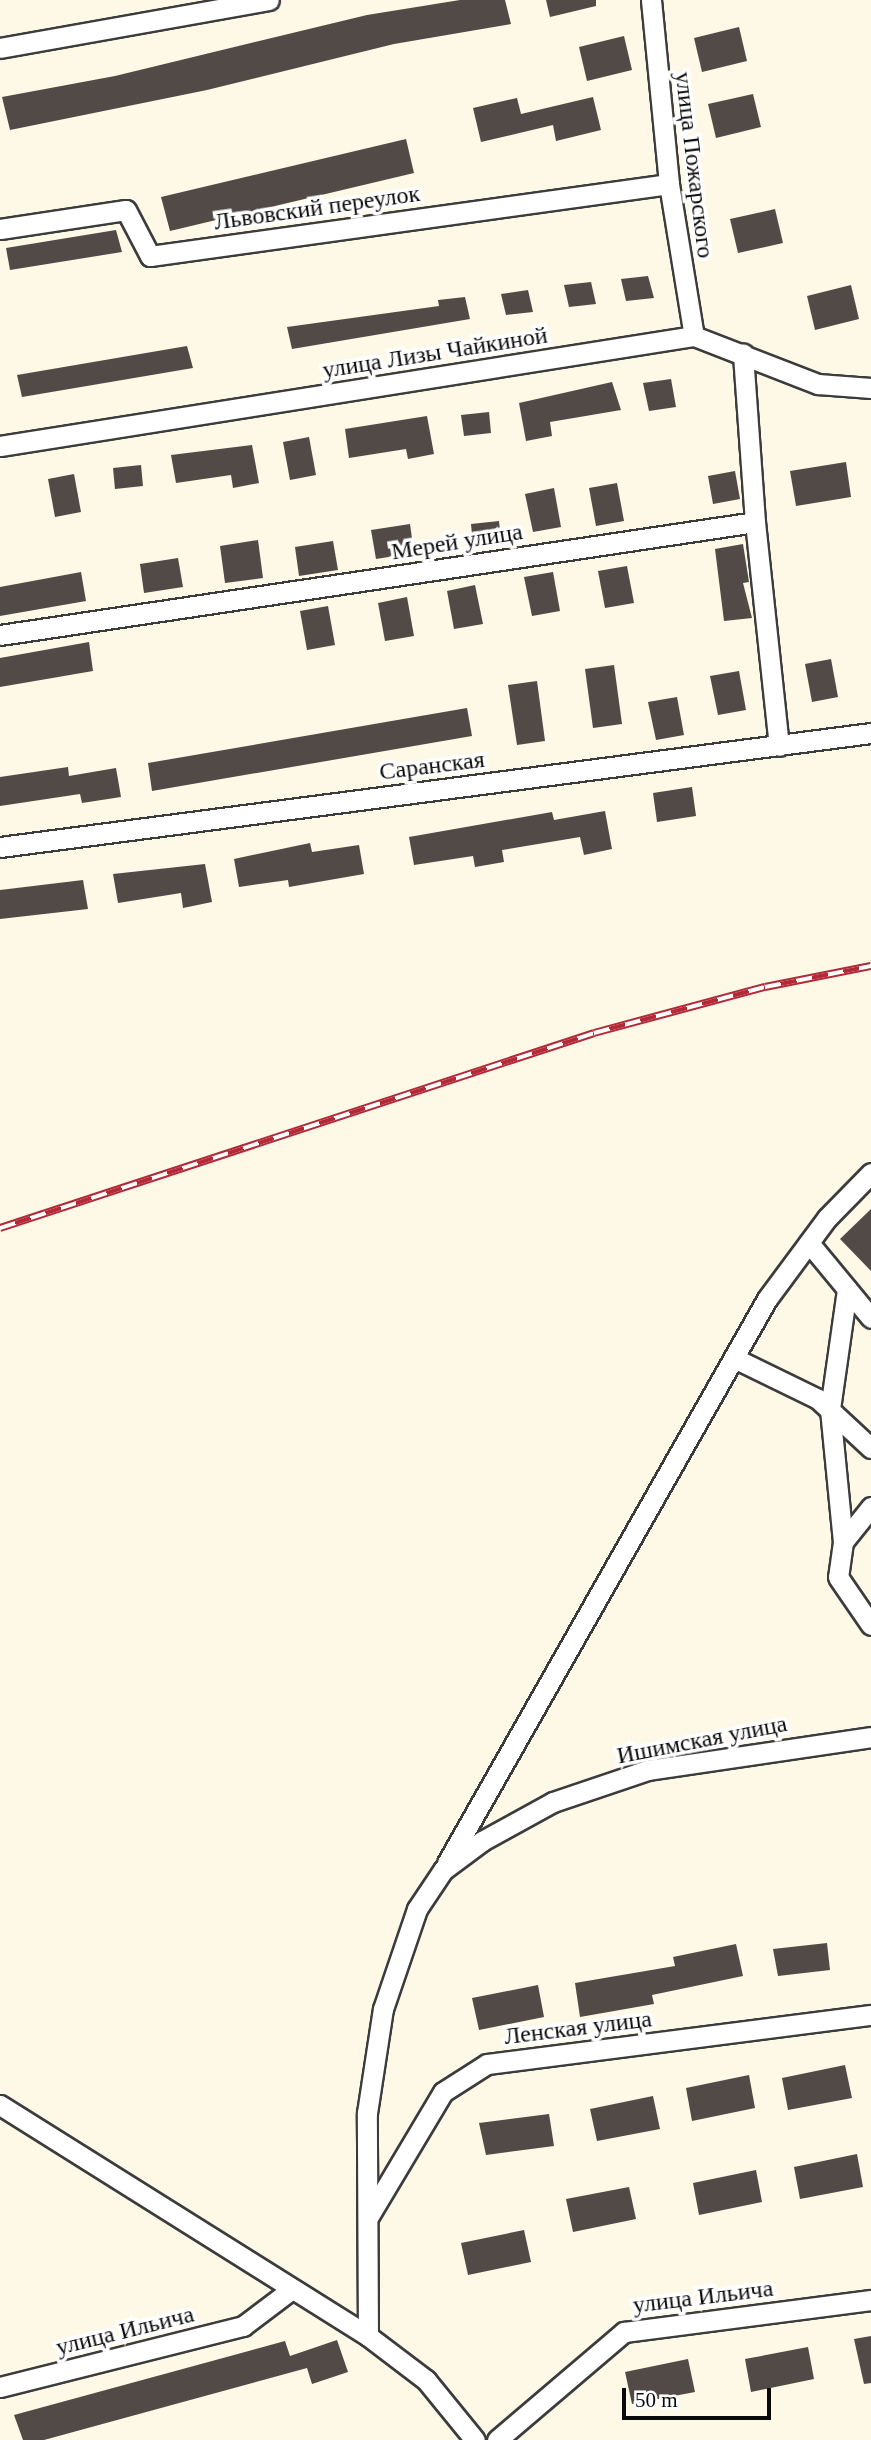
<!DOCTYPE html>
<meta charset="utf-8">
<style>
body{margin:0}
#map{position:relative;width:871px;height:2440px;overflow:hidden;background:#fef8e7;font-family:"Times New Roman",serif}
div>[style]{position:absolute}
.building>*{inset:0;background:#514a46}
.roads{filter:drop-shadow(2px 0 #3c3c3c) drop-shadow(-2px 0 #3c3c3c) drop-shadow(0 2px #3c3c3c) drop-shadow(0 -2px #3c3c3c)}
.minor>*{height:19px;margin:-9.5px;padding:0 9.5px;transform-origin:9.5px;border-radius:9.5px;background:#fff}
.rail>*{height:8px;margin-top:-4px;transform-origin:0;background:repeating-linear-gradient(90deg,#fff 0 16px,#b22938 0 32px);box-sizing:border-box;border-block:2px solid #b22938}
span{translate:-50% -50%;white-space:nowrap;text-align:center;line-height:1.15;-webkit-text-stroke:7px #fff;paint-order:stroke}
.street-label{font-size:24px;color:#090909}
.scale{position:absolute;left:622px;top:2388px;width:149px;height:32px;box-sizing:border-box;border:4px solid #090909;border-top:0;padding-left:9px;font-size:21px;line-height:24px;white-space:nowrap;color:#090909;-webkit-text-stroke:5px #fff;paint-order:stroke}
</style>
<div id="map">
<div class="building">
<i style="clip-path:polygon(460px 0,505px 0,511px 24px,394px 44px,207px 90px,10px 130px,2px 97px,115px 76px,367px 15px)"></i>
<i style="clip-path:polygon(546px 0,596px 0,596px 6px,550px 17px)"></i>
<i style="clip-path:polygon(739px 27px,747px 61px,702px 72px,694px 38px)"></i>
<i style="clip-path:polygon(624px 36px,632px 70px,587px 81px,579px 47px)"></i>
<i style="clip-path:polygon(753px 94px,761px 127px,716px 138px,708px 104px)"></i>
<i style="clip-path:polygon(593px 97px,601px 130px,556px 141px,553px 125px,481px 142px,473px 108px,517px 98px,521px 114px)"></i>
<i style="clip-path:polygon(406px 139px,414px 173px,170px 231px,161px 197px)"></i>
<i style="clip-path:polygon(775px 209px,783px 243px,738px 253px,730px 219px)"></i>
<i style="clip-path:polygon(116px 230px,122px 252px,10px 270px,6px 248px)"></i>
<i style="clip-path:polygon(648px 276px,654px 298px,626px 301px,621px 279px)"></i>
<i style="clip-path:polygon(591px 282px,596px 304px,569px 307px,564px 285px)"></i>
<i style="clip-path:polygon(851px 285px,859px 319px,815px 330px,807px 296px)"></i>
<i style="clip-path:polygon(528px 290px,533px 312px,506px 315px,501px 294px)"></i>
<i style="clip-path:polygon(465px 297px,470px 319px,292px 349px,287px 327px,439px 306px,438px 300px)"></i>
<i style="clip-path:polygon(187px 346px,193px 368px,22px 397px,17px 375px)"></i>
<i style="clip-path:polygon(671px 379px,676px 407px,649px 411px,643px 383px)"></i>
<i style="clip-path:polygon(612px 382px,621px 410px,550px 422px,552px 436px,526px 441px,519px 403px)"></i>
<i style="clip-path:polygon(489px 412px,491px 433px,464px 436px,461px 415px)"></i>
<i style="clip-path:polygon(427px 416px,434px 454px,408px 459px,406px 449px,349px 458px,345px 429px)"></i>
<i style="clip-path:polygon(309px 437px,316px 475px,290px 480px,283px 442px)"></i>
<i style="clip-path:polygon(252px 445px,259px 483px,233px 488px,231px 475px,176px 483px,171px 455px)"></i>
<i style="clip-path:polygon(846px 462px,851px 497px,796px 506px,790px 471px)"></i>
<i style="clip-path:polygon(141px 465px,143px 486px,115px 489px,113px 468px)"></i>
<i style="clip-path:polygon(735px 471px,740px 499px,713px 504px,708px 476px)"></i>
<i style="clip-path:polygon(74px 474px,81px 512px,55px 517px,48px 479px)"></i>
<i style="clip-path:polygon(617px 483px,624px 521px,596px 526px,589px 488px)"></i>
<i style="clip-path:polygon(554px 488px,561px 527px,533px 532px,525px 494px)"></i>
<i style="clip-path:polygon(499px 521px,501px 542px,473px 545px,471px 524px)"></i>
<i style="clip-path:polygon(410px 524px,414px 553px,376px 559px,371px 530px)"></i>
<i style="clip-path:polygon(258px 540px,263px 578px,225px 583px,220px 546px)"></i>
<i style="clip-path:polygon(333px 541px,338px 570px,299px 576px,295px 547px)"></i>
<i style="clip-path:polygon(743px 544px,749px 582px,743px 583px,752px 618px,724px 621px,715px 549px)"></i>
<i style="clip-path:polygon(178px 558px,183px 587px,144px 593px,140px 564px)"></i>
<i style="clip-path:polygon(627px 566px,634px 603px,605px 608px,598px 571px)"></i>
<i style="clip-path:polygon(81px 572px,86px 601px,0 616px,0 587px)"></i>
<i style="clip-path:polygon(553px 572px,560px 611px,532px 616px,524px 577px)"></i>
<i style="clip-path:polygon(475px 585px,483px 624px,454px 629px,447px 591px)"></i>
<i style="clip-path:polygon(407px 597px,414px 636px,385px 641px,378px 603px)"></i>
<i style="clip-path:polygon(328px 606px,335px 645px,307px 650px,300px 611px)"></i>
<i style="clip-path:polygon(89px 642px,93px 671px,0 687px,0 658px)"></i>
<i style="clip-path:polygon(831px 659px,838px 697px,812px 702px,805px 664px)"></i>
<i style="clip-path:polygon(614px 665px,622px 724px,593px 728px,585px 669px)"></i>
<i style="clip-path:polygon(739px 671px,746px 710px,718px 715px,710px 676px)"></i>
<i style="clip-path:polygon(537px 681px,545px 741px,517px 745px,508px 685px)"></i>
<i style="clip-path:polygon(677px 697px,684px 735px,656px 740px,648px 702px)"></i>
<i style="clip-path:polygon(467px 708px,472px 736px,152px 791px,148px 763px)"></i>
<i style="clip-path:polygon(68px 767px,69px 776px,116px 768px,121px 797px,82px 803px,80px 794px,0 806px,0 777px)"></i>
<i style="clip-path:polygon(692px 787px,696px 816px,657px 822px,653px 793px)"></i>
<i style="clip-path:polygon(605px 811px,612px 849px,584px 855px,580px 837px,502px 850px,504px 862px,475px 867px,473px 856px,414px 865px,409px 837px,552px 812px,554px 820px)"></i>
<i style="clip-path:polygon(310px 843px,312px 852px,359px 845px,364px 874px,289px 887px,288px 880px,239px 887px,234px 859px)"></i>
<i style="clip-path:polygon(205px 864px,212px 902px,183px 908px,181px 893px,118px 903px,113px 874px)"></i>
<i style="clip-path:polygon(83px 880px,88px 909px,0 919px,0 890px)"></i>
<i style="clip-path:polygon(871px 1209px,871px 1271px,840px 1239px)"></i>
<i style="clip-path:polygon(827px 1943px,830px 1970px,778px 1976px,773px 1949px)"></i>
<i style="clip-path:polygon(736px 1944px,743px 1976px,652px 1995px,654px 2004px,580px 2017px,575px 1983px,675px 1966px,673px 1957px)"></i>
<i style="clip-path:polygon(538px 1985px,544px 2017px,479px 2030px,472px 1998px)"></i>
<i style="clip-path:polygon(845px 2065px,852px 2098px,788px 2110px,782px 2078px)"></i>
<i style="clip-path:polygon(749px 2075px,755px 2108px,692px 2121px,686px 2088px)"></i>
<i style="clip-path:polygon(653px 2096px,660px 2129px,597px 2141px,590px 2109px)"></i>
<i style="clip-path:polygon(549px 2114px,554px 2146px,486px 2155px,479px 2123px)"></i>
<i style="clip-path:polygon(857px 2154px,863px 2187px,800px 2199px,794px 2167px)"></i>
<i style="clip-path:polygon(756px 2170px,762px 2202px,699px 2215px,693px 2183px)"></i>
<i style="clip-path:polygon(629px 2187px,636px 2219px,573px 2232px,566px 2199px)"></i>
<i style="clip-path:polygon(524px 2230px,531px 2262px,468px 2275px,461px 2243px)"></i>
<i style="clip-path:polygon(871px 2336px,871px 2383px,864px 2384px,854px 2339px)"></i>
<i style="clip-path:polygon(337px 2340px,348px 2372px,312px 2384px,307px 2368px,44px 2440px,23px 2440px,14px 2415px,285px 2341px,290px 2356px)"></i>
<i style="clip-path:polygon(808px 2347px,814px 2379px,751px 2392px,745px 2359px)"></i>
<i style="clip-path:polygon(688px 2359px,695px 2392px,632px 2404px,625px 2372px)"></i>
</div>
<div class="roads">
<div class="minor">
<i style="left:651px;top:0;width:185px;rotate:84.4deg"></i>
<i style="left:669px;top:184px;width:154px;rotate:80.7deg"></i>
<i style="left:0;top:48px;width:273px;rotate:-10.1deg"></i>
<i style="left:0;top:229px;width:127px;rotate:-8.6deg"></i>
<i style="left:126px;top:210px;width:52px;rotate:62.4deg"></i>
<i style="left:150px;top:256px;width:524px;rotate:-7.9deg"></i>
<i style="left:0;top:446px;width:703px;rotate:-9.01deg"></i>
<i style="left:694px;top:336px;width:133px;rotate:21.2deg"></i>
<i style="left:818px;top:384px;width:53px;rotate:4.3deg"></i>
<i style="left:755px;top:522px;width:225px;rotate:83.9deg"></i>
<i style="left:0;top:635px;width:763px;rotate:-8.51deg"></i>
<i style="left:755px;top:522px;width:169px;rotate:-94.1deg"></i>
<i style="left:0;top:847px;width:878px;rotate:-7.46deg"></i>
<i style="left:809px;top:1243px;width:97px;rotate:50.4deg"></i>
<i style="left:734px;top:1358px;width:93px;rotate:26deg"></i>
<i style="left:818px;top:1399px;width:72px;rotate:42.8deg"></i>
<i style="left:871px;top:1507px;width:45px;rotate:128.7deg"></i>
<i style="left:843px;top:1542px;width:35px;rotate:98deg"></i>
<i style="left:838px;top:1577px;width:58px;rotate:55.5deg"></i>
<i style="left:843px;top:1542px;width:134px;rotate:-95.6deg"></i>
<i style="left:830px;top:1409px;width:121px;rotate:-81.9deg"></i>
<i style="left:447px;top:1863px;width:648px;rotate:-60.43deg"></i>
<i style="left:767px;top:1299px;width:101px;rotate:-53.5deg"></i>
<i style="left:827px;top:1218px;width:63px;rotate:-45.6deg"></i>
<i style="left:0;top:2105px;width:434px;rotate:32.1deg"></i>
<i style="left:368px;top:2336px;width:73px;rotate:37.2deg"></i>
<i style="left:426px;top:2380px;width:77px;rotate:50.8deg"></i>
<i style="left:369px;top:2216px;width:144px;rotate:-59.2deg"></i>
<i style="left:443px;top:2092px;width:52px;rotate:-32.5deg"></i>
<i style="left:487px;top:2064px;width:387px;rotate:-7.3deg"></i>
<i style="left:368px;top:2336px;width:223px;rotate:-90.3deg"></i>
<i style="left:367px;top:2113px;width:105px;rotate:-81.3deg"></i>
<i style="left:383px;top:2009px;width:106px;rotate:-71.2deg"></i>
<i style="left:417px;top:1909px;width:47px;rotate:-56.3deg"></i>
<i style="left:443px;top:1870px;width:49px;rotate:-36.6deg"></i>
<i style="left:482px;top:1841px;width:81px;rotate:-28.8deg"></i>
<i style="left:553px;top:1802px;width:100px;rotate:-18.6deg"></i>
<i style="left:648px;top:1770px;width:225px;rotate:-8.4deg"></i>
<i style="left:0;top:2387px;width:251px;rotate:-14.1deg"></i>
<i style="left:243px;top:2326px;width:61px;rotate:-37.1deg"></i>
<i style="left:497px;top:2440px;width:167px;rotate:-40.4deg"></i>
<i style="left:624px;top:2332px;width:249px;rotate:-7.4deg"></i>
</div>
</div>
<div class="rail">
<i style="left:0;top:1228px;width:625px;rotate:-18.17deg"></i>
<i style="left:594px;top:1033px;width:177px;rotate:-15.1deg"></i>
<i style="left:765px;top:987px;width:108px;rotate:-11.2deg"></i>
</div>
<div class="street-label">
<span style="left:694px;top:165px;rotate:83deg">улица Пожарского</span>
<span style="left:317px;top:208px;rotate:-8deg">Львовский переулок</span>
<span style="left:435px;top:353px;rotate:-9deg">улица Лизы Чайкиной</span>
<span style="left:457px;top:542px;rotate:-9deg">Мерей улица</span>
<span style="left:432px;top:766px;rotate:-7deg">Саранская</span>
<span style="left:702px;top:1740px;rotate:-11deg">Ишимская улица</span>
<span style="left:578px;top:2028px;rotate:-7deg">Ленская улица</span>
<span style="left:703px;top:2297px;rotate:-7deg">улица Ильича</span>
<span style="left:125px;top:2331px;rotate:-14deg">улица Ильича</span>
</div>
<div class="scale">50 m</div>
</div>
